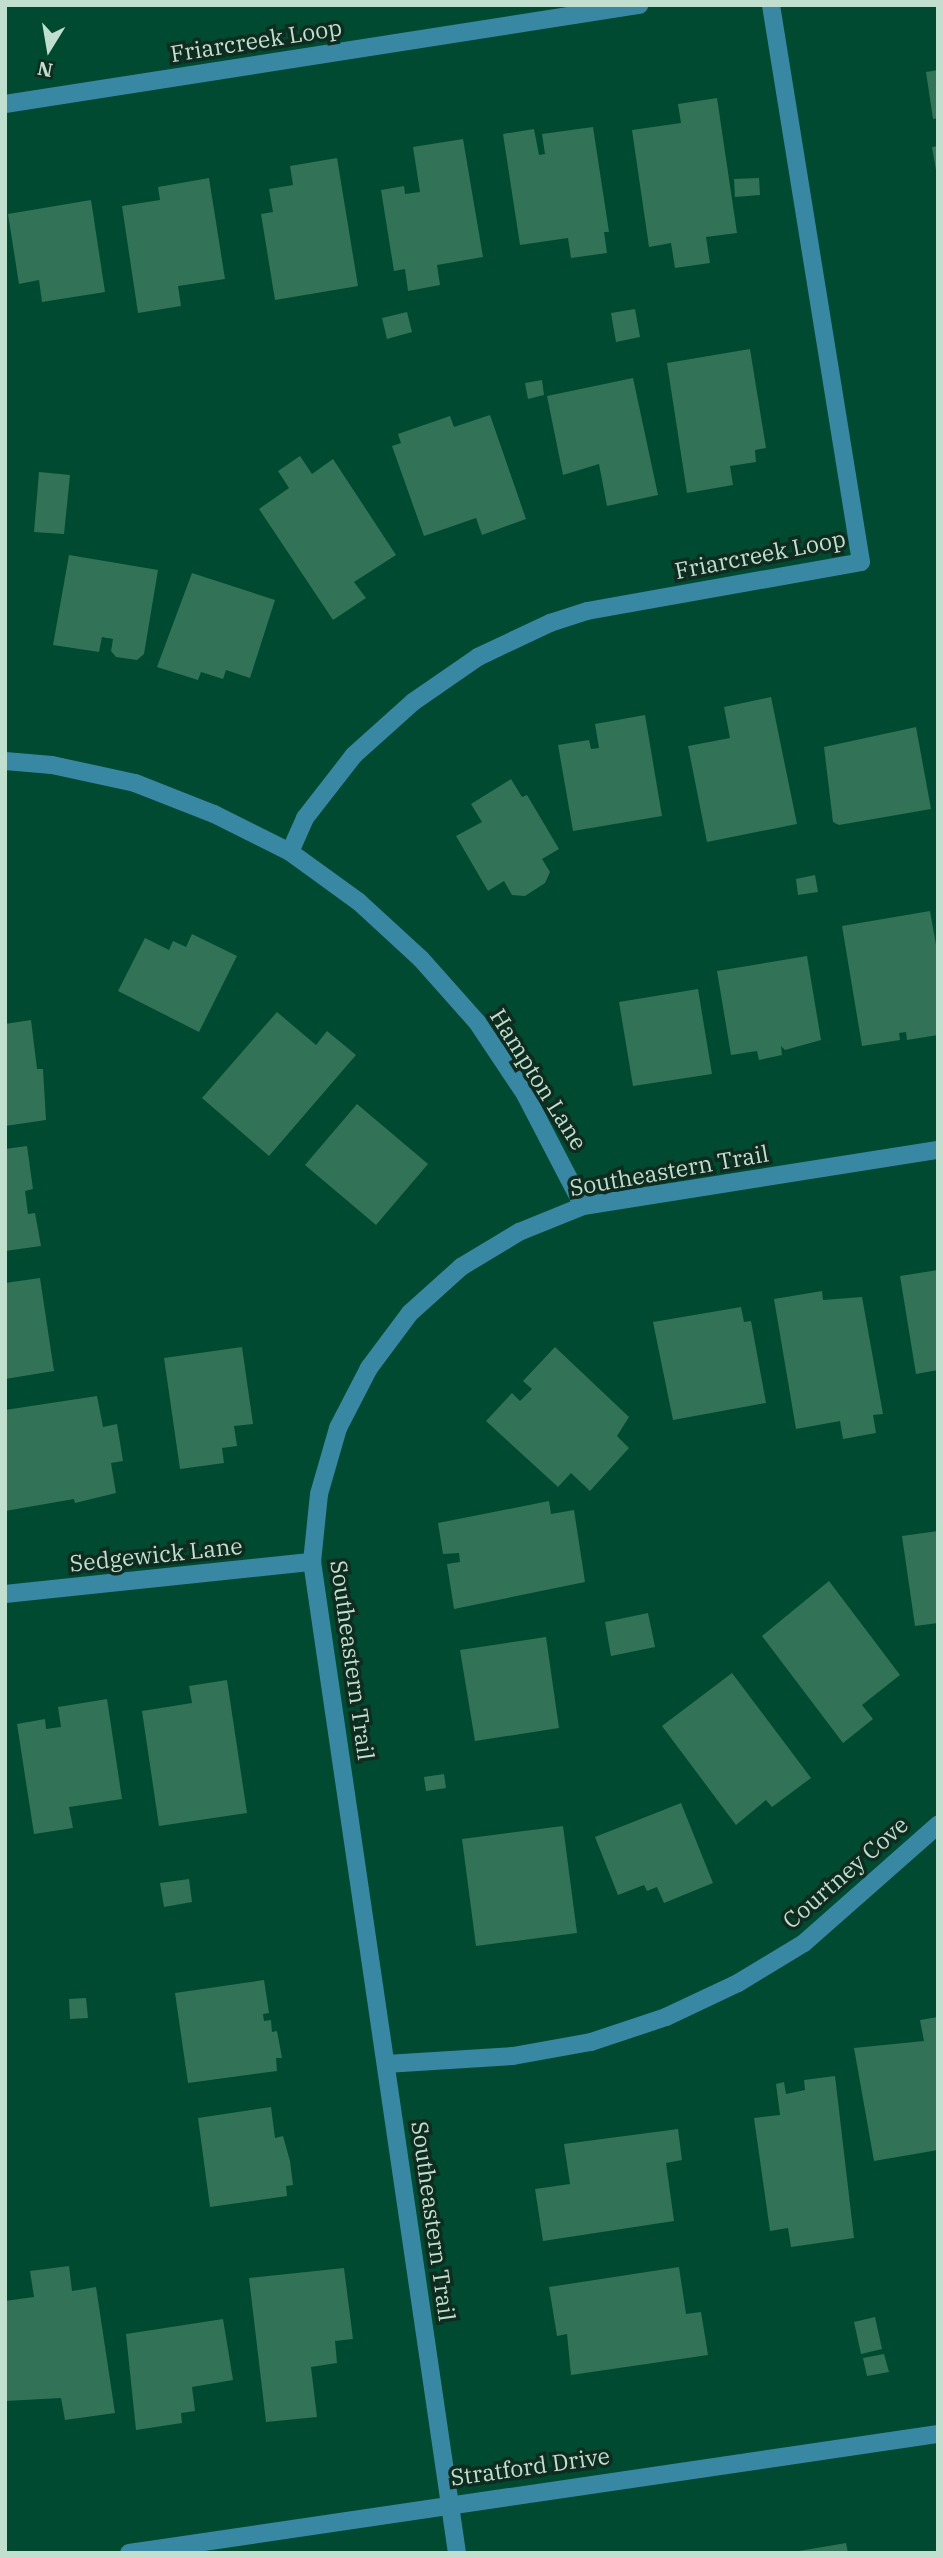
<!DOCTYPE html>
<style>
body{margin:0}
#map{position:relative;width:943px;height:2558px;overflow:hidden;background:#004a32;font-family:"IBM Plex Serif",serif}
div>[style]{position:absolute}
.building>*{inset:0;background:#327257}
.minor>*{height:18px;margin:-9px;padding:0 9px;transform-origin:9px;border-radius:9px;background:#3888a4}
span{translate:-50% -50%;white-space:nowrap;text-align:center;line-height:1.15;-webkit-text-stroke:7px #102b1f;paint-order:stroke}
.street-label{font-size:23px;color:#c0dfcf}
.frame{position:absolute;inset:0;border:7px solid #c0dfcf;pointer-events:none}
.north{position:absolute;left:14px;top:14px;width:70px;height:70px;-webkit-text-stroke:5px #102b1f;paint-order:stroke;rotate:191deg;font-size:19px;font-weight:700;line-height:28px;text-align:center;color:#c0dfcf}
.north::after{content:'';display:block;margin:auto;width:24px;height:32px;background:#c0dfcf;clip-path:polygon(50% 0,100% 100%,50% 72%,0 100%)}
</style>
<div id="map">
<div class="building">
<i style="clip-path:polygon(938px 70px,938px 118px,933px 119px,926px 72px)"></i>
<i style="clip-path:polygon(717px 98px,737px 233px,706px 237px,710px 263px,675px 268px,671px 243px,649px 247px,632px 130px,681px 123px,678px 104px)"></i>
<i style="clip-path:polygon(593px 127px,609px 232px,604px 232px,607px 253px,571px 258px,568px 238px,520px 245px,503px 134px,534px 129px,539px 155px,545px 154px,542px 134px)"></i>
<i style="clip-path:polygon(463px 139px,483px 257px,437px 265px,440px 285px,408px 291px,405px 269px,394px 271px,381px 190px,404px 186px,405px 194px,420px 192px,413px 147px)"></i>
<i style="clip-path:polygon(938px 146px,938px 170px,936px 170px,932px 147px)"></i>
<i style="clip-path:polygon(337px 158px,358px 286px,275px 300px,261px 214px,273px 212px,269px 189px,293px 185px,290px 166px)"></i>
<i style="clip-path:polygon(209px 178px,225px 279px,178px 286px,181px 306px,138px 313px,122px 206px,160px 200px,158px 187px)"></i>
<i style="clip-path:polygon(759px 178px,760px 195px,735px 197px,734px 179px)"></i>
<i style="clip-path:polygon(91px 200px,105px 292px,42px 302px,39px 280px,19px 284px,8px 214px)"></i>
<i style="clip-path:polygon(635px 309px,640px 337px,616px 342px,611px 313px)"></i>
<i style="clip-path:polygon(407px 312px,412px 332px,387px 339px,382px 318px)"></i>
<i style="clip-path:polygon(750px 349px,766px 448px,755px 450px,756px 462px,730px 466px,733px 485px,687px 493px,667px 363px)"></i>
<i style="clip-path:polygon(633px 378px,658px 495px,607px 506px,599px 464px,563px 475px,547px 396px)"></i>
<i style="clip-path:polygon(542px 380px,544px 395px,528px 399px,525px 383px)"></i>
<i style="clip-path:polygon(490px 415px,526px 519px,482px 535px,476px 518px,424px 536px,392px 446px,401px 443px,398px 434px,450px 416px,454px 427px)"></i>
<i style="clip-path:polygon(300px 456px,312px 474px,333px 459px,396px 555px,354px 582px,366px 598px,333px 620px,259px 509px,289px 488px,278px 471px)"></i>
<i style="clip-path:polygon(39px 472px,70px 475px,64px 534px,34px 532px)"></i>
<i style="clip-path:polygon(69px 555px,158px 570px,144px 654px,137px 660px,116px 657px,111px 651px,113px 639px,102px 637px,99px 652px,53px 645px)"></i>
<i style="clip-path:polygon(192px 573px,275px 600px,250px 678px,226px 670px,223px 679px,201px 672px,198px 680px,157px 667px)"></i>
<i style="clip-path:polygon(771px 697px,797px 824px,707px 842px,688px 746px,730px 738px,724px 707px)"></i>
<i style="clip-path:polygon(645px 715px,662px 816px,573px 831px,558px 745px,589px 740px,591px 749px,599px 748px,595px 724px)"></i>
<i style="clip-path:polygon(916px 727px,931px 809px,839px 825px,833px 822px,824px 747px)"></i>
<i style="clip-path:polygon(511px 779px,522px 797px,527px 795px,559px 849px,542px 859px,550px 872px,545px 883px,525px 896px,512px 895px,504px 881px,488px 891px,456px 836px,482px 822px,471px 804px)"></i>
<i style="clip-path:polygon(815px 875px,818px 892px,798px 895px,796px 879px)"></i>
<i style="clip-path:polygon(930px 911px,938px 956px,938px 1035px,907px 1040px,906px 1032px,899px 1033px,900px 1040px,862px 1046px,842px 926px)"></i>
<i style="clip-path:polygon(192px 934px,237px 956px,199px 1032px,118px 991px,145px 938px,169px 950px,173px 941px,186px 947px)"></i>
<i style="clip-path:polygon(807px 956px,821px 1040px,785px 1050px,781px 1046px,782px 1055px,759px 1060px,757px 1051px,731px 1055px,717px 971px)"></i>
<i style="clip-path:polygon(698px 989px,712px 1074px,633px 1086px,619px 1002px)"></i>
<i style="clip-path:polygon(277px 1012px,316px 1045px,327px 1031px,356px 1055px,269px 1156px,202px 1098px)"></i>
<i style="clip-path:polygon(31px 1020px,37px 1069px,43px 1069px,46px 1120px,5px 1126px,5px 1024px)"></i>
<i style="clip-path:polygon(357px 1104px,428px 1164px,376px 1225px,305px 1165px)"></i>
<i style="clip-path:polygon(27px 1146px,33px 1189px,25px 1191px,28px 1214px,35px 1213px,41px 1246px,5px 1251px,5px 1149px)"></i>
<i style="clip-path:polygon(938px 1270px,938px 1370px,916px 1374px,900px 1276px)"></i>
<i style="clip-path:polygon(40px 1278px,54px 1371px,5px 1379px,5px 1283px)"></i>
<i style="clip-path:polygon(822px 1291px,823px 1300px,862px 1297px,883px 1414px,873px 1415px,876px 1433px,843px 1439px,840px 1421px,796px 1429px,774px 1299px)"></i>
<i style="clip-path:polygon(741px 1307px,744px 1322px,751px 1321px,766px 1403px,673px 1420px,653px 1322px)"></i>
<i style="clip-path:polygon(242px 1347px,253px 1424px,234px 1426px,237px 1446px,222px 1448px,224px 1463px,180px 1469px,164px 1358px)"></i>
<i style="clip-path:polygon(555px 1347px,629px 1417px,617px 1436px,629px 1448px,590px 1491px,571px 1473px,558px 1487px,486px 1421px,512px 1393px,520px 1401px,532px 1389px,523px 1381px)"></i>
<i style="clip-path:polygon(97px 1396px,103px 1427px,117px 1424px,123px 1461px,111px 1463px,116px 1493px,75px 1503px,74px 1499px,5px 1511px,5px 1410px)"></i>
<i style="clip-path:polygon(549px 1501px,551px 1514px,574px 1510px,585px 1582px,454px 1609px,447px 1564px,460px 1562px,459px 1553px,443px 1554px,438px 1523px)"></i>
<i style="clip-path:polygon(938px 1531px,938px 1623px,915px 1626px,902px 1536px)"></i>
<i style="clip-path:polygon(829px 1581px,900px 1675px,862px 1705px,873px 1719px,843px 1743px,762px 1636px)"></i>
<i style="clip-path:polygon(648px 1613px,655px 1647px,611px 1656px,605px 1622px)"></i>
<i style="clip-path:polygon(546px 1637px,559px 1728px,475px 1741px,460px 1650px)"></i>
<i style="clip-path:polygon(732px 1673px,811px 1778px,772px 1807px,766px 1800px,736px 1825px,662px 1726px)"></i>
<i style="clip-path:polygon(227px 1680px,247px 1813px,159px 1826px,142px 1711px,192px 1703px,189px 1686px)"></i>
<i style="clip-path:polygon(107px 1699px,122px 1799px,69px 1807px,73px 1828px,34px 1834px,17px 1724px,45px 1719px,46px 1729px,61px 1727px,58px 1707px)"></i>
<i style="clip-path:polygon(444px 1774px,446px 1788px,426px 1791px,424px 1777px)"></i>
<i style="clip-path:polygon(681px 1803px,713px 1883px,664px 1903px,657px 1887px,647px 1891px,644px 1885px,618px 1895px,595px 1837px)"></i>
<i style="clip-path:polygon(563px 1826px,577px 1933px,476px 1946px,462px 1839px)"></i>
<i style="clip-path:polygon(189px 1879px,192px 1902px,164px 1907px,160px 1883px)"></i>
<i style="clip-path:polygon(264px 1980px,269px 2013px,263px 2014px,264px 2021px,271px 2020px,272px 2032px,277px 2031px,282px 2058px,276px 2058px,277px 2071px,188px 2083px,175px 1993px)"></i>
<i style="clip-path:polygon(86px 1998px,88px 2018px,70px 2019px,69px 1999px)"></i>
<i style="clip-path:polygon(938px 2017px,938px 2150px,874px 2161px,854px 2048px,924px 2041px,920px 2020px)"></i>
<i style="clip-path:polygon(835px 2076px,854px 2238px,791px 2247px,788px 2228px,770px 2231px,754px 2118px,780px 2115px,776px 2084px,784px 2082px,786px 2094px,805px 2090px,804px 2080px)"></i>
<i style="clip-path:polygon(271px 2107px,275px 2138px,283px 2136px,290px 2161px,293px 2185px,286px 2186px,287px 2196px,210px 2207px,198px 2118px)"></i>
<i style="clip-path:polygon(678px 2129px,682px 2160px,666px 2163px,674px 2221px,543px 2241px,535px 2189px,570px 2184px,564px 2144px)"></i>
<i style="clip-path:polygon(69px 2266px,72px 2291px,96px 2287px,115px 2413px,65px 2420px,61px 2398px,5px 2401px,5px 2301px,34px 2297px,30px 2271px)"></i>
<i style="clip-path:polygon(679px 2267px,686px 2314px,701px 2312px,708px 2355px,571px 2375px,567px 2334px,557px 2336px,549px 2287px)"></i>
<i style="clip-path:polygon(344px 2268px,353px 2339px,335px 2341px,337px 2363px,311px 2367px,317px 2417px,266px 2422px,249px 2278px)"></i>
<i style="clip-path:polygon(875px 2317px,882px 2349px,861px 2354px,854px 2322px)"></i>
<i style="clip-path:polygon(223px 2319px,233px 2380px,192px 2387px,195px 2411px,181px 2413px,182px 2423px,136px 2430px,126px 2334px)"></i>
<i style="clip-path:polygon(884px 2354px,889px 2372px,867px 2376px,863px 2358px)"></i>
<i style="clip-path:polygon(846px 2543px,848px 2553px,799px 2553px,799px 2551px)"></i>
</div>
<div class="minor">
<i style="left:5px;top:104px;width:642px;rotate:-8.88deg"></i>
<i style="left:5px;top:761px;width:47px;rotate:4.9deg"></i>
<i style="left:52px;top:765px;width:85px;rotate:12.2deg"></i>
<i style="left:135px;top:783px;width:85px;rotate:21.4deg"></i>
<i style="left:214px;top:814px;width:85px;rotate:26.6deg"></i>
<i style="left:290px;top:852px;width:85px;rotate:35.9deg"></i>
<i style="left:359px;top:902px;width:84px;rotate:42.6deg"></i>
<i style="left:421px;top:959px;width:84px;rotate:48.4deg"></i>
<i style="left:477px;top:1022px;width:87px;rotate:56.3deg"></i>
<i style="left:525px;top:1094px;width:126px;rotate:62.6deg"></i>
<i style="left:290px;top:852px;width:37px;rotate:-66deg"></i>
<i style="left:305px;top:818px;width:80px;rotate:-52.1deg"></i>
<i style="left:354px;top:755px;width:79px;rotate:-41.9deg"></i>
<i style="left:413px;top:702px;width:79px;rotate:-34.7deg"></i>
<i style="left:478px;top:657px;width:80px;rotate:-25.3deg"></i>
<i style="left:550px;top:623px;width:39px;rotate:-18deg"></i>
<i style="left:587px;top:611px;width:278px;rotate:-10.1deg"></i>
<i style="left:861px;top:562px;width:564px;rotate:-99.18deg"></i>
<i style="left:5px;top:1594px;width:309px;rotate:-6deg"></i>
<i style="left:386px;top:2064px;width:127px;rotate:-3.6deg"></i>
<i style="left:513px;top:2056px;width:79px;rotate:-10.2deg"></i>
<i style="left:591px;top:2042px;width:79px;rotate:-18.4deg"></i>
<i style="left:666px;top:2017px;width:80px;rotate:-25.3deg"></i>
<i style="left:738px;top:1983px;width:77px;rotate:-31.2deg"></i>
<i style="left:804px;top:1943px;width:179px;rotate:-41.4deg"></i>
<i style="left:129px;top:2553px;width:818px;rotate:-8.37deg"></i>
<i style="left:457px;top:2553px;width:1002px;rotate:-98.32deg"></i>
<i style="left:312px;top:1562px;width:68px;rotate:-84.1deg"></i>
<i style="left:319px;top:1494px;width:69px;rotate:-73.9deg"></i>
<i style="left:338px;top:1428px;width:68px;rotate:-62.7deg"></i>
<i style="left:369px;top:1368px;width:69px;rotate:-53.3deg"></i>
<i style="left:410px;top:1313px;width:69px;rotate:-42deg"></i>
<i style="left:461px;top:1267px;width:68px;rotate:-31.1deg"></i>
<i style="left:519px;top:1232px;width:69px;rotate:-22.1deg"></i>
<i style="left:583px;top:1206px;width:359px;rotate:-9deg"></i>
</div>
<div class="street-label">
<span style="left:256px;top:40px;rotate:-9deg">Friarcreek Loop</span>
<span style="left:760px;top:554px;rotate:-11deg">Friarcreek Loop</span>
<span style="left:539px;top:1079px;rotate:58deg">Hampton Lane</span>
<span style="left:669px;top:1170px;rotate:-10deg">Southeastern Trail</span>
<span style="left:156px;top:1554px;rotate:-6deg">Sedgewick Lane</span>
<span style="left:353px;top:1660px;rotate:82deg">Southeastern Trail</span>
<span style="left:845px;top:1872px;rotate:-41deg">Courtney Cove</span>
<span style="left:434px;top:2221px;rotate:82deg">Southeastern Trail</span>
<span style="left:530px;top:2466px;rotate:-8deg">Stratford Drive</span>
</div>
<div class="frame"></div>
<div class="north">N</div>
</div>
